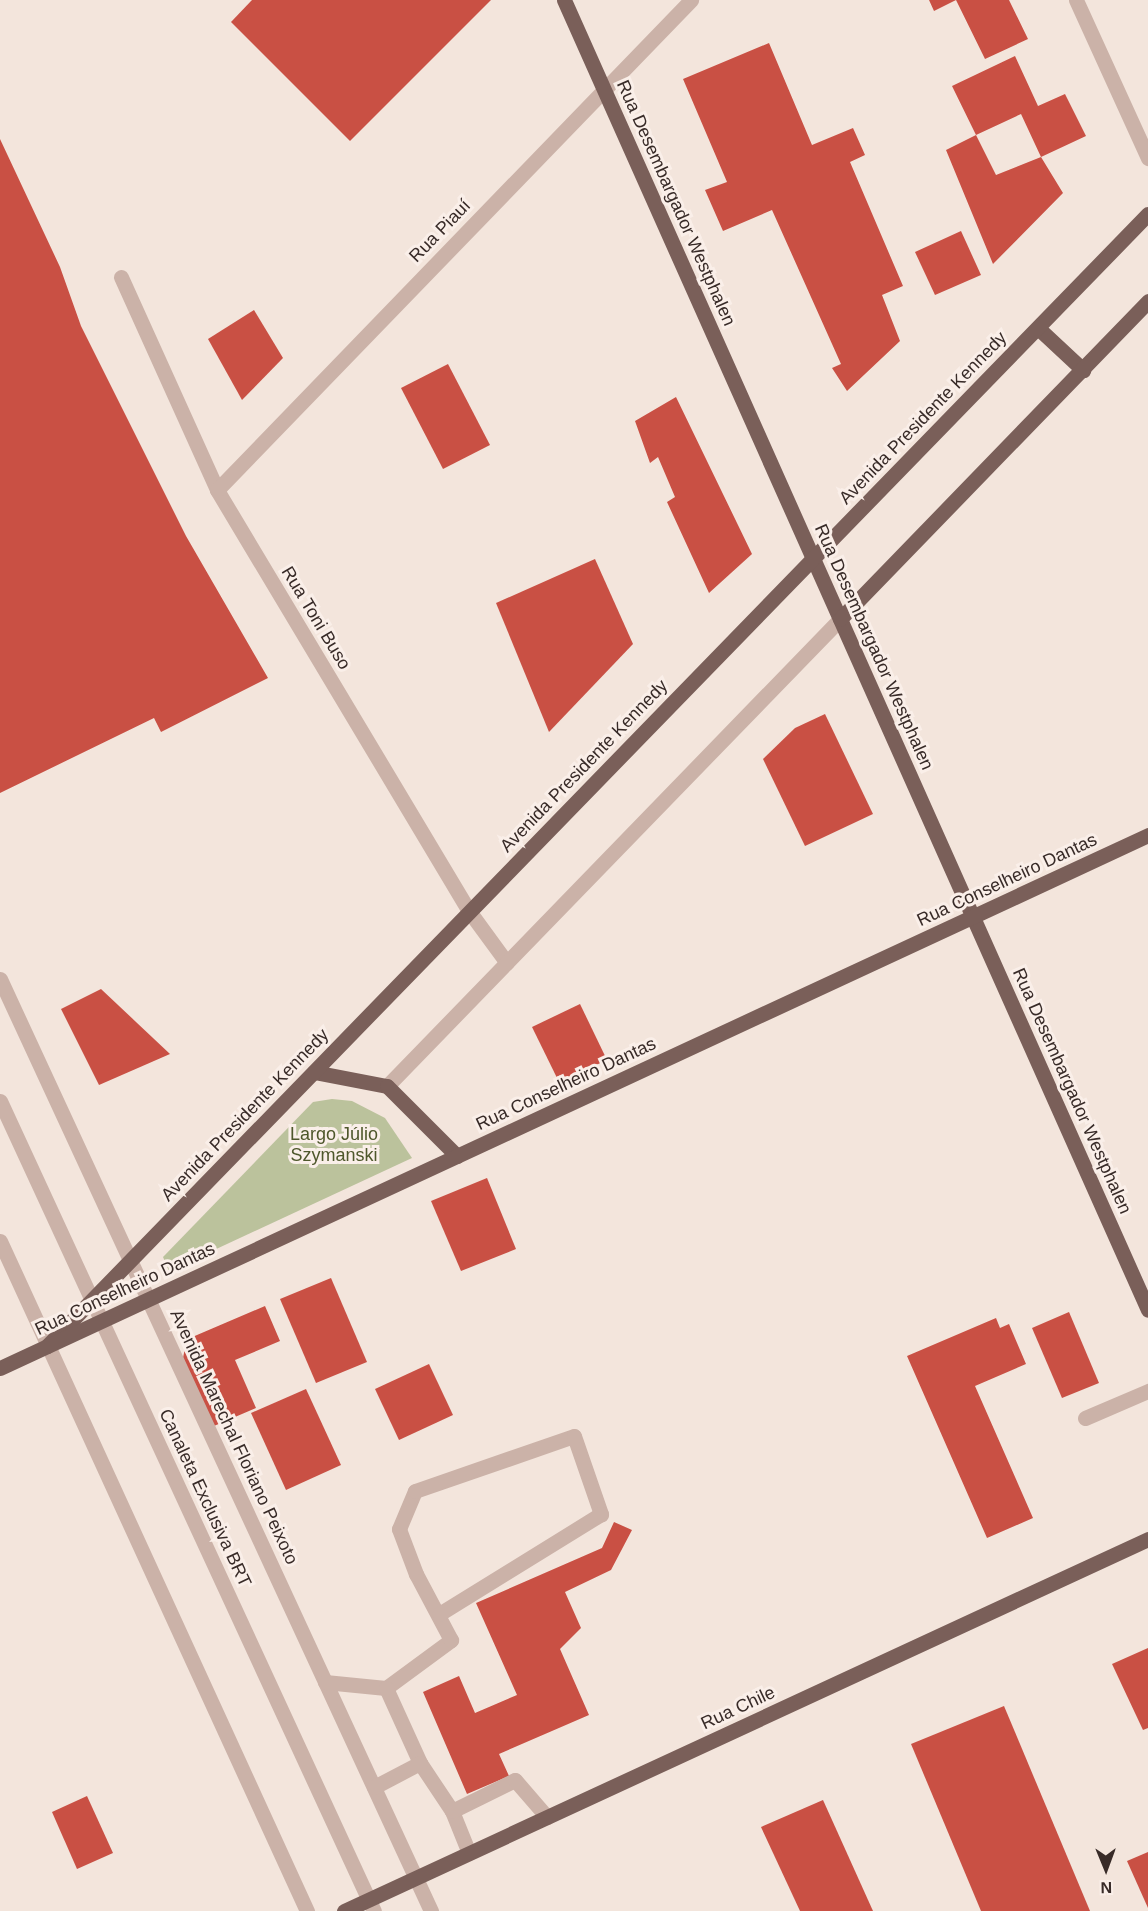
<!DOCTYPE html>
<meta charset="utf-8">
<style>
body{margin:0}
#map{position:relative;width:1148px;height:1911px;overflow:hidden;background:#f3e5dc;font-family:Helvetica,sans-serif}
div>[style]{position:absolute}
.green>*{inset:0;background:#bbc29c}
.building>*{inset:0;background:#c95044}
.minor>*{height:15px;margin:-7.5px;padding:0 7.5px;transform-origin:7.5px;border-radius:7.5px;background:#cbb2a8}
.major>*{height:15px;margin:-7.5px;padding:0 7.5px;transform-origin:7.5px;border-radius:7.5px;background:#7a5f59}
span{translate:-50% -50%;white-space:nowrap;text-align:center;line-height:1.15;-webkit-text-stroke:6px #faefe9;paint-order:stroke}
.street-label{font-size:18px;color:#382b28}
.park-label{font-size:18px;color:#4e572b}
.north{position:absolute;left:1076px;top:1839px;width:60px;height:60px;-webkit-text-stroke:4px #faefe9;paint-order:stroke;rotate:179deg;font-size:16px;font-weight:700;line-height:24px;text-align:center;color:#382b28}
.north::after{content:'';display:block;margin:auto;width:21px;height:27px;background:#382b28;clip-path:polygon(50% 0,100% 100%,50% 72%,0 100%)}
</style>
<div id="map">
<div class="green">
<i style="clip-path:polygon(332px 1099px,352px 1101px,385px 1118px,412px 1158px,169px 1271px,163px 1257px,313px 1102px)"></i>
</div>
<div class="building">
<i style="clip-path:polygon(252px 0,491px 0,350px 141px,231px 22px)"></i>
<i style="clip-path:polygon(929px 0,1009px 0,1028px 39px,985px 59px,956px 0,934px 11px)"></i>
<i style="clip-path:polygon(769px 43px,812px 145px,853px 128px,865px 155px,850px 162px,903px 286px,882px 295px,900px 341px,847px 391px,832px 368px,841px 364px,772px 210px,723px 231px,705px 190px,727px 182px,683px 79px)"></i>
<i style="clip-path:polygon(1015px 56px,1038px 106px,1065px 94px,1086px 136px,1041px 157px,1063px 193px,993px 264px,946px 150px,976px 135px,996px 175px,1041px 157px,1021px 114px,976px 135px,952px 86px)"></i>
<i style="clip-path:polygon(0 139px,60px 267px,81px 326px,186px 536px,268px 678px,161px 732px,154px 718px,0 793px)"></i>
<i style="clip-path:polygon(961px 231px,981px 275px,935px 295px,915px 252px)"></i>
<i style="clip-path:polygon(254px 310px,283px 358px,242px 400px,208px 339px)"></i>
<i style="clip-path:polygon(448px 364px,490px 445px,443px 469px,401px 388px)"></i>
<i style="clip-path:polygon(676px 397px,752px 554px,709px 593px,667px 502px,675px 497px,658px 457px,650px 463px,635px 421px)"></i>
<i style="clip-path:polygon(595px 559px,633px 644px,549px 732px,496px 603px)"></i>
<i style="clip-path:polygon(825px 714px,873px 814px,805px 846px,763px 759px,795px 728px)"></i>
<i style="clip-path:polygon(101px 989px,170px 1054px,99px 1085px,61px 1009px)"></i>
<i style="clip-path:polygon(580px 1004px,607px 1060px,559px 1082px,532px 1027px)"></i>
<i style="clip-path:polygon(487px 1178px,516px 1249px,461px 1271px,431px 1201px)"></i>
<i style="clip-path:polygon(331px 1278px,367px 1362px,316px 1383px,280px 1299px)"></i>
<i style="clip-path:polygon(265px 1306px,280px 1341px,235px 1360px,256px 1408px,214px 1426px,183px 1358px,185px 1348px,190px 1338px)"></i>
<i style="clip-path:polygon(1069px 1312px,1099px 1383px,1062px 1398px,1032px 1328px)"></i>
<i style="clip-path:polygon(996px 1318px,1000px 1328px,1009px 1324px,1026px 1364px,975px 1386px,1033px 1518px,987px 1538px,907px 1356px)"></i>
<i style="clip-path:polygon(429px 1364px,453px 1415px,399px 1440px,375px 1389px)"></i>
<i style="clip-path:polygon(306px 1389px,341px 1465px,286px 1490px,251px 1413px)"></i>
<i style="clip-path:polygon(614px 1522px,632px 1530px,611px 1570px,565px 1592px,581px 1628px,560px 1649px,589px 1715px,499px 1754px,509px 1776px,467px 1794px,423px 1692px,459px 1676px,475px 1713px,517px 1695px,476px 1603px,602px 1548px)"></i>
<i style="clip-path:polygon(1148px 1648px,1148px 1728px,1143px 1730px,1112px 1664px)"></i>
<i style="clip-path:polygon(1004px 1706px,1090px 1911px,981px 1911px,911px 1744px)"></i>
<i style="clip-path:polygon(87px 1796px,113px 1853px,77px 1869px,52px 1812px)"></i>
<i style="clip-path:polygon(823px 1800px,873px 1911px,800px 1911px,761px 1827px)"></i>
<i style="clip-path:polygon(1148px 1852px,1148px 1908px,1127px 1861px)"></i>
</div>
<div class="minor">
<i style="left:1076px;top:0;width:174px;rotate:65.5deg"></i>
<i style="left:121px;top:277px;width:234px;rotate:65.7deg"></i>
<i style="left:217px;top:490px;width:491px;rotate:59.1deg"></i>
<i style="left:469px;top:911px;width:64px;rotate:53.8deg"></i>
<i style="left:217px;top:490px;width:682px;rotate:-45.95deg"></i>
<i style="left:0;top:979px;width:1027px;rotate:65.18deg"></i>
<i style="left:387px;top:1086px;width:651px;rotate:-45.87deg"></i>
<i style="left:0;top:1101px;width:892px;rotate:65.22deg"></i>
<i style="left:0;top:1241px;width:737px;rotate:65.38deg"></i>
<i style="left:1085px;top:1418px;width:69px;rotate:-23.2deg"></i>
<i style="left:325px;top:1682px;width:61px;rotate:5.6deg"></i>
<i style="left:386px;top:1688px;width:81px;rotate:-36.4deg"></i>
<i style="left:451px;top:1640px;width:75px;rotate:-117.9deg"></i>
<i style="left:416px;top:1574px;width:48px;rotate:-110.7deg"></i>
<i style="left:399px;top:1529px;width:41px;rotate:-67.2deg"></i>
<i style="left:415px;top:1491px;width:168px;rotate:-19.1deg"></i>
<i style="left:574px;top:1436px;width:83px;rotate:70.9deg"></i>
<i style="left:601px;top:1514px;width:190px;rotate:148.3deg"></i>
<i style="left:386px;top:1688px;width:82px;rotate:65.6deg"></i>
<i style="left:420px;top:1763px;width:58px;rotate:56.3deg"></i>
<i style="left:452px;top:1811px;width:45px;rotate:68deg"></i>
<i style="left:374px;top:1787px;width:52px;rotate:-27.6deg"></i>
<i style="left:452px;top:1811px;width:70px;rotate:-26.2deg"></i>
<i style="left:515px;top:1780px;width:49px;rotate:49.1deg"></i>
</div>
<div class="major">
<i style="left:564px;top:0;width:1434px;rotate:65.97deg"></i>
<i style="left:1038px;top:328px;width:62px;rotate:43deg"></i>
<i style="left:840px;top:619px;width:443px;rotate:-45.9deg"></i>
<i style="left:314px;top:1072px;width:74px;rotate:10.9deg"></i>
<i style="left:387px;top:1086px;width:99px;rotate:45deg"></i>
<i style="left:47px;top:1346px;width:1579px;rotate:-45.8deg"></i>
<i style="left:0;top:1368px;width:1266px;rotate:-24.9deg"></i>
<i style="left:344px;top:1911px;width:886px;rotate:-24.83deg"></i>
</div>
<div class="street-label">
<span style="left:676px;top:203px;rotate:66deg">Rua Desembargador Westphalen</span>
<span style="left:440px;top:231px;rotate:-46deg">Rua Piauí</span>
<span style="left:923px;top:418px;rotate:-46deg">Avenida Presidente Kennedy</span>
<span style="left:316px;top:618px;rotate:59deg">Rua Toni Buso</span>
<span style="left:874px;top:647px;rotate:66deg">Rua Desembargador Westphalen</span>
<span style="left:584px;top:766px;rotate:-46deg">Avenida Presidente Kennedy</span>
<span style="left:1007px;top:880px;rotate:-25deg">Rua Conselheiro Dantas</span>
<span style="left:566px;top:1084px;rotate:-25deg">Rua Conselheiro Dantas</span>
<span style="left:1072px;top:1091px;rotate:66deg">Rua Desembargador Westphalen</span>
<span style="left:245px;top:1115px;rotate:-46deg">Avenida Presidente Kennedy</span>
<span style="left:125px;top:1289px;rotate:-25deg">Rua Conselheiro Dantas</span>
<span style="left:234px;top:1437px;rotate:65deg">Avenida Marechal Floriano Peixoto</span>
<span style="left:205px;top:1498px;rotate:65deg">Canaleta Exclusiva BRT</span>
<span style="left:738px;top:1708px;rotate:-25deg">Rua Chile</span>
</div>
<div class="park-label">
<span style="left:334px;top:1145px">Largo Júlio<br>Szymanski</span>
</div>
<div class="north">N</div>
</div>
